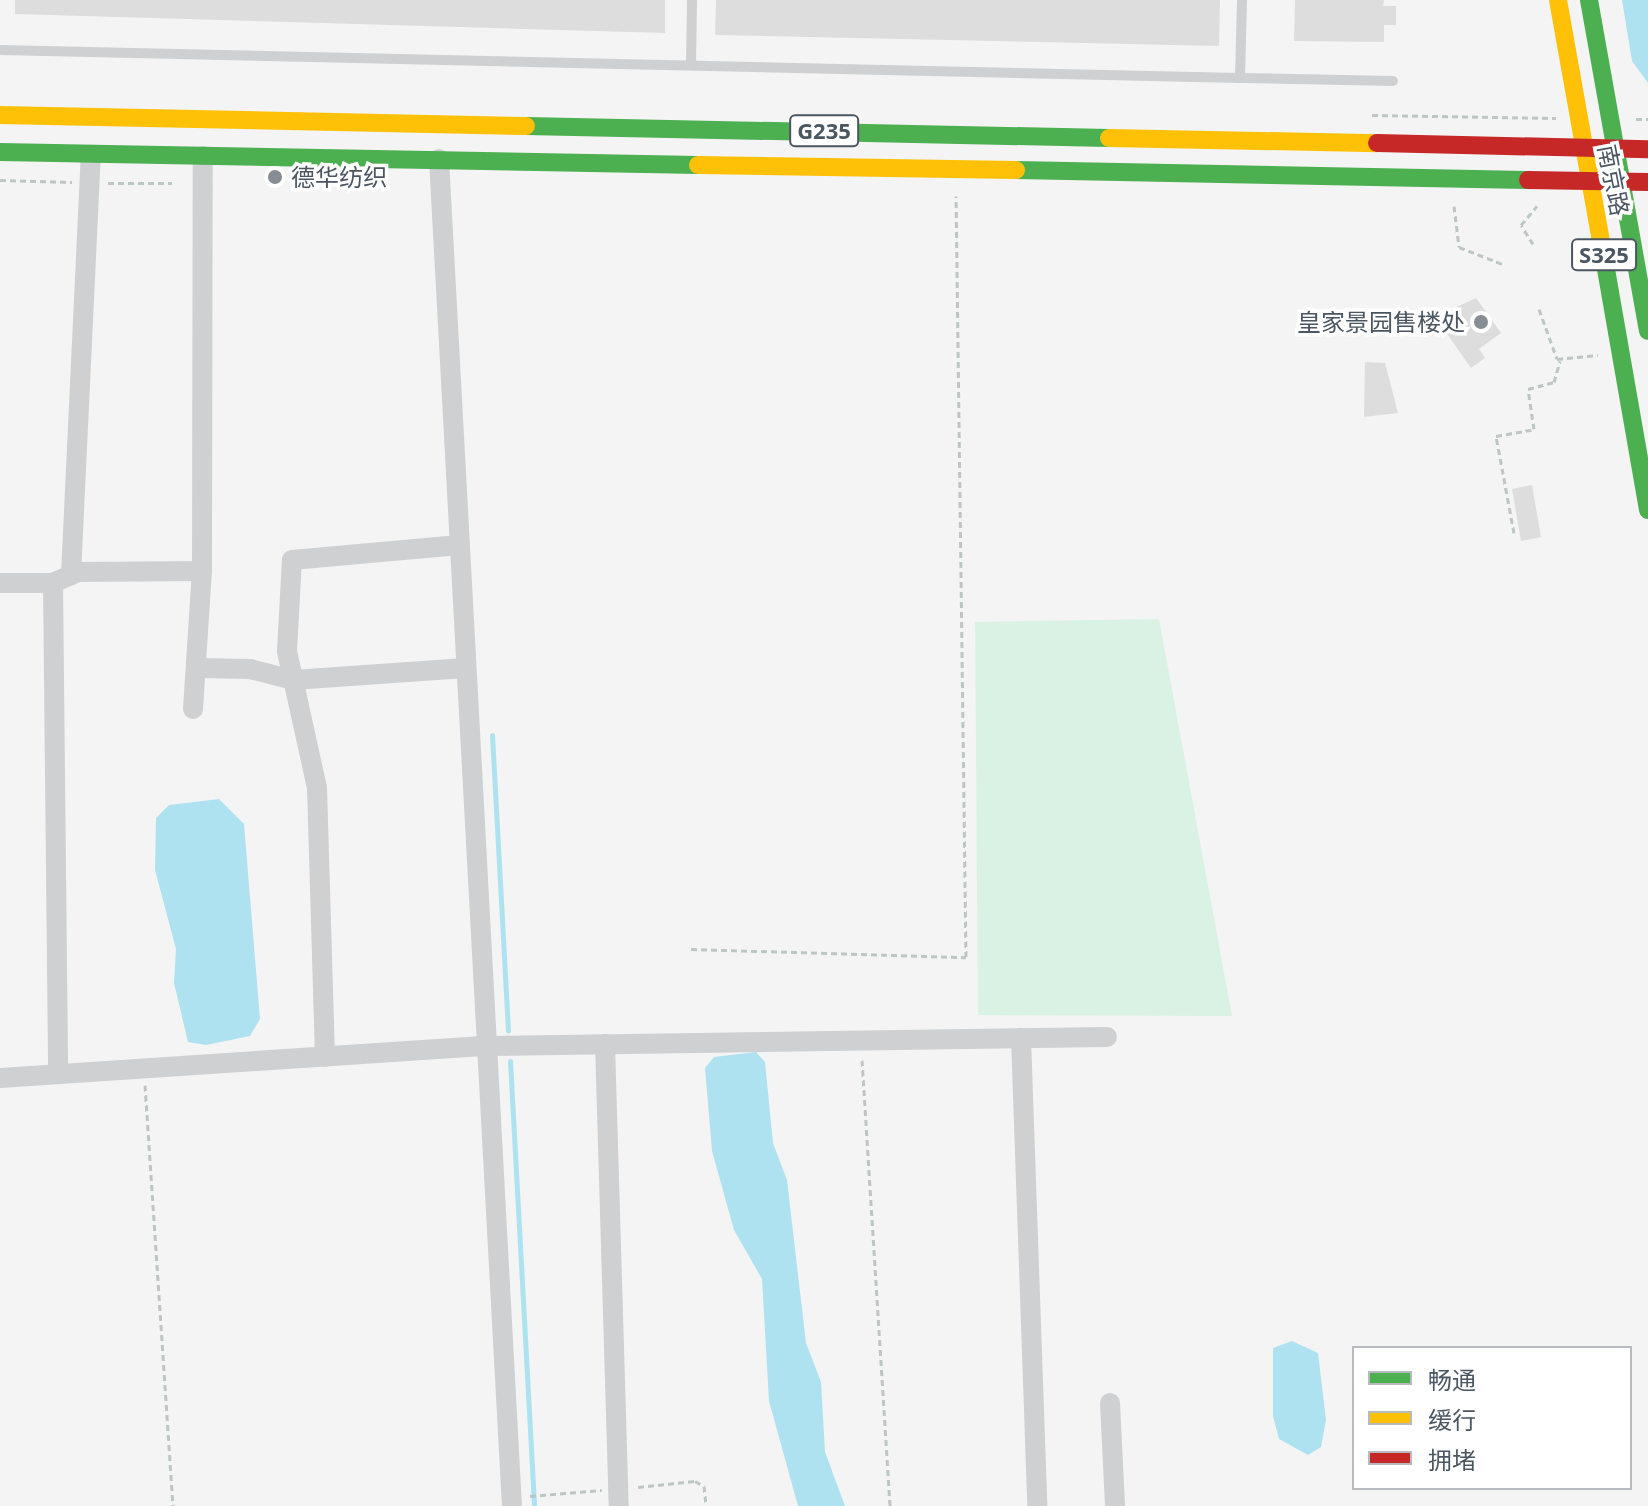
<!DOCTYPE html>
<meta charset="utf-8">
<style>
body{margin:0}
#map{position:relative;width:1648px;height:1506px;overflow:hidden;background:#f4f4f4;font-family:"Open Sans","Noto Sans SC",sans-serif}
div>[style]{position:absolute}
.green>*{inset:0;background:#d9f2e3}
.water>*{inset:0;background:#aee2f0}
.stream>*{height:5px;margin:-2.5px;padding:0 2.5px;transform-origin:2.5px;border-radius:2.5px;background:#aee2f0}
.building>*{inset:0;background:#ddddde}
.path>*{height:3px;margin-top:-1.5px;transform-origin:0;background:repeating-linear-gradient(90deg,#bcc7c4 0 6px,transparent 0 10px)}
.lane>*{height:10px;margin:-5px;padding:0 5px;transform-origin:5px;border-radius:5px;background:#ced0d2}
.street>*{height:20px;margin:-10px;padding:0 10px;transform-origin:10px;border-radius:10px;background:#ced0d2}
.fast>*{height:18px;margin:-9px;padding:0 9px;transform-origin:9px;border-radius:9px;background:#4caf50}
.slow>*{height:18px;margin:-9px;padding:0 9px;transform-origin:9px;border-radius:9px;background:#ffc107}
.jam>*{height:18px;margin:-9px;padding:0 9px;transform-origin:9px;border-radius:9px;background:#c62828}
.dots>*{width:22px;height:22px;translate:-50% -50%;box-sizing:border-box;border:4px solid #fff;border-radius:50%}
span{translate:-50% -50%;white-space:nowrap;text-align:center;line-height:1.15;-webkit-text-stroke:7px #fff;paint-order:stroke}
.shield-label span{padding:2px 6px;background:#fff;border:2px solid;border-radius:6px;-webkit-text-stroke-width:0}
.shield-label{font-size:22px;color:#4a5661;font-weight:700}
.poi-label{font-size:24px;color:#4a5661}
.left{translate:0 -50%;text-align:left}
.right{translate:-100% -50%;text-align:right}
.street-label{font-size:24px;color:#4a5661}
.legend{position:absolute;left:1352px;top:1346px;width:280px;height:144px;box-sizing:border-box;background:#fff;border:2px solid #b7bbc0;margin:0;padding:10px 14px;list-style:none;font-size:24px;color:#4a5661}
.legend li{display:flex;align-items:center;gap:16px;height:40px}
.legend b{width:40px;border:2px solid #b7bbc0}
</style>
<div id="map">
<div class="green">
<i style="clip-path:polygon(1159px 619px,1232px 1016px,978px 1015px,975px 622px)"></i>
</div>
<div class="water">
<i style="clip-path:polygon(1622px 0,1648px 0,1648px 83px,1632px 61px)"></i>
<i style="clip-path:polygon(219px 799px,244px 824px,260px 1019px,250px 1036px,206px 1045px,188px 1042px,174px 983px,176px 949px,155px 870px,156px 818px,169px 805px)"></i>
<i style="clip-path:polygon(756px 1052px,765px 1062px,773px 1143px,787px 1180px,806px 1343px,821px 1382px,825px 1452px,845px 1506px,798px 1506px,769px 1401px,762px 1279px,734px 1230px,712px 1151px,705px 1068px,714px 1057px)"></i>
<i style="clip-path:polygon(1292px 1341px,1318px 1353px,1326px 1420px,1321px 1447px,1308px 1455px,1279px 1439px,1273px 1416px,1273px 1348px)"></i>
</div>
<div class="stream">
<i style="left:492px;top:735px;width:296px;rotate:86.9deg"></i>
<i style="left:510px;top:1061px;width:446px;rotate:86.9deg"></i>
</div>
<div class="building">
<i style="clip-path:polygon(15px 0,665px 0,665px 33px,15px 14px)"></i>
<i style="clip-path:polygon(716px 0,1220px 0,1219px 46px,715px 35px)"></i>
<i style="clip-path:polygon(1295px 0,1384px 0,1383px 6px,1396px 6px,1396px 25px,1384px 25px,1384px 42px,1294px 41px)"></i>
<i style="clip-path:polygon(1476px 298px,1501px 333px,1479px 349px,1485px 358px,1471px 368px,1435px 317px)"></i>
<i style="clip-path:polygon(1365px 362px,1385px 363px,1398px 413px,1364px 417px)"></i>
<i style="clip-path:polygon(1532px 485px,1541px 537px,1521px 541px,1512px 489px)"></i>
</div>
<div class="path">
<i style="left:1372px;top:115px;width:184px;rotate:0.9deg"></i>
<i style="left:1636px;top:119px;width:12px"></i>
<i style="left:0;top:180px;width:72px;rotate:1.6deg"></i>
<i style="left:108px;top:183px;width:64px"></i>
<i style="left:1454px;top:206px;width:41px;rotate:83deg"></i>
<i style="left:1459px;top:247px;width:49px;rotate:21.4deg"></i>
<i style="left:1533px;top:244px;width:22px;rotate:-122deg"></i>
<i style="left:1521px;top:225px;width:25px;rotate:-50deg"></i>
<i style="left:1539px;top:309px;width:53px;rotate:70.2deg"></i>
<i style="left:1557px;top:359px;width:41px;rotate:-5.6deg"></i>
<i style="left:1514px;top:533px;width:99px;rotate:-100.5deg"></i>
<i style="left:1496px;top:436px;width:39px;rotate:-10deg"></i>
<i style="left:1534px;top:429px;width:40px;rotate:-98.5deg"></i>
<i style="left:1528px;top:389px;width:27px;rotate:-15deg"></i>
<i style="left:1554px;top:382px;width:22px;rotate:-74deg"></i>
<i style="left:691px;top:949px;width:275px;rotate:1.7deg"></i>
<i style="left:966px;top:957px;width:761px;rotate:-90.75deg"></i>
<i style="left:862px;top:1060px;width:447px;rotate:86.4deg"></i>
<i style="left:145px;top:1085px;width:422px;rotate:86.2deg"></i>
<i style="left:638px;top:1487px;width:57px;rotate:-6deg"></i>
<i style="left:695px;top:1481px;width:10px;rotate:29deg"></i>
<i style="left:704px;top:1486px;width:20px;rotate:84deg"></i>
<i style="left:530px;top:1496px;width:72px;rotate:-4.8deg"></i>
</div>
<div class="lane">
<i style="left:0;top:50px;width:1240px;rotate:1.29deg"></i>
<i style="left:1240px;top:78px;width:78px;rotate:-88.5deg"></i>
<i style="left:691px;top:65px;width:65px;rotate:-89.1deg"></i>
<i style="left:1240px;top:78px;width:153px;rotate:1.1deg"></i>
</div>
<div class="street">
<i style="left:439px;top:159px;width:1349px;rotate:86.9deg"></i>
<i style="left:71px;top:575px;width:420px;rotate:-87.3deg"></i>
<i style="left:0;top:583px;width:53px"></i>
<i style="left:53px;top:583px;width:27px;rotate:-24deg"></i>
<i style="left:78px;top:572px;width:124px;rotate:-0.5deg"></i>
<i style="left:53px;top:583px;width:491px;rotate:89.4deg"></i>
<i style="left:196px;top:668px;width:54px;rotate:1.1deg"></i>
<i style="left:250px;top:669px;width:44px;rotate:14.3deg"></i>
<i style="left:293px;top:680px;width:173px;rotate:-4deg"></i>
<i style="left:193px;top:709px;width:138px;rotate:-86.3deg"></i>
<i style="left:202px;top:571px;width:415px;rotate:-89.9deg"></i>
<i style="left:1021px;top:1038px;width:468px;rotate:88deg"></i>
<i style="left:605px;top:1044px;width:462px;rotate:88.3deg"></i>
<i style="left:325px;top:1057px;width:269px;rotate:-91.7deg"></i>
<i style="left:317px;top:788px;width:140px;rotate:-102.4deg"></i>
<i style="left:287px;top:651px;width:91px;rotate:-86.9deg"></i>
<i style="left:292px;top:560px;width:168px;rotate:-5.1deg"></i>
<i style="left:0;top:1078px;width:488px;rotate:-3.8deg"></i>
<i style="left:487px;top:1046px;width:620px;rotate:-0.83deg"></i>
<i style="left:1110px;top:1403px;width:103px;rotate:87.2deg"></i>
</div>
<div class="fast">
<i style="left:1589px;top:0;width:336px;rotate:79.9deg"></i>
<i style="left:526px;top:126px;width:583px;rotate:1.18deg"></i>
<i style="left:0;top:152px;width:698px;rotate:1.07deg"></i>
<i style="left:1016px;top:170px;width:512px;rotate:1.12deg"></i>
<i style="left:1603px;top:252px;width:262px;rotate:80.1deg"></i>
</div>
<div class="slow">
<i style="left:1558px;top:0;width:256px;rotate:79.9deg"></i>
<i style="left:0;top:115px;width:526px;rotate:1.2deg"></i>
<i style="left:1109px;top:138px;width:268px;rotate:1.1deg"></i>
<i style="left:698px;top:165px;width:318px;rotate:0.9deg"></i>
</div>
<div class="jam">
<i style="left:1377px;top:143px;width:271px;rotate:1.3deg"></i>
<i style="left:1528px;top:180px;width:120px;rotate:1deg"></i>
</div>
<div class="dots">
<i style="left:275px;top:177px;background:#868d94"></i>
<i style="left:1481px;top:322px;background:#868d94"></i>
</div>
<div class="shield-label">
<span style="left:824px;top:131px">G235</span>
<span style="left:1604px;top:255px">S325</span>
</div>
<div class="poi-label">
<span class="left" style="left:291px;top:177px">德华纺织</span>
<span class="right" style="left:1465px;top:322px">皇家景园售楼处</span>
</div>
<div class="street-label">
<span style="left:1614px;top:180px;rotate:79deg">南京路</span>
</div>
<ul class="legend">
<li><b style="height:10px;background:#4caf50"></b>畅通</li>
<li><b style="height:10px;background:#ffc107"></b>缓行</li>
<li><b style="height:10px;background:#c62828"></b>拥堵</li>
</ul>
</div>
